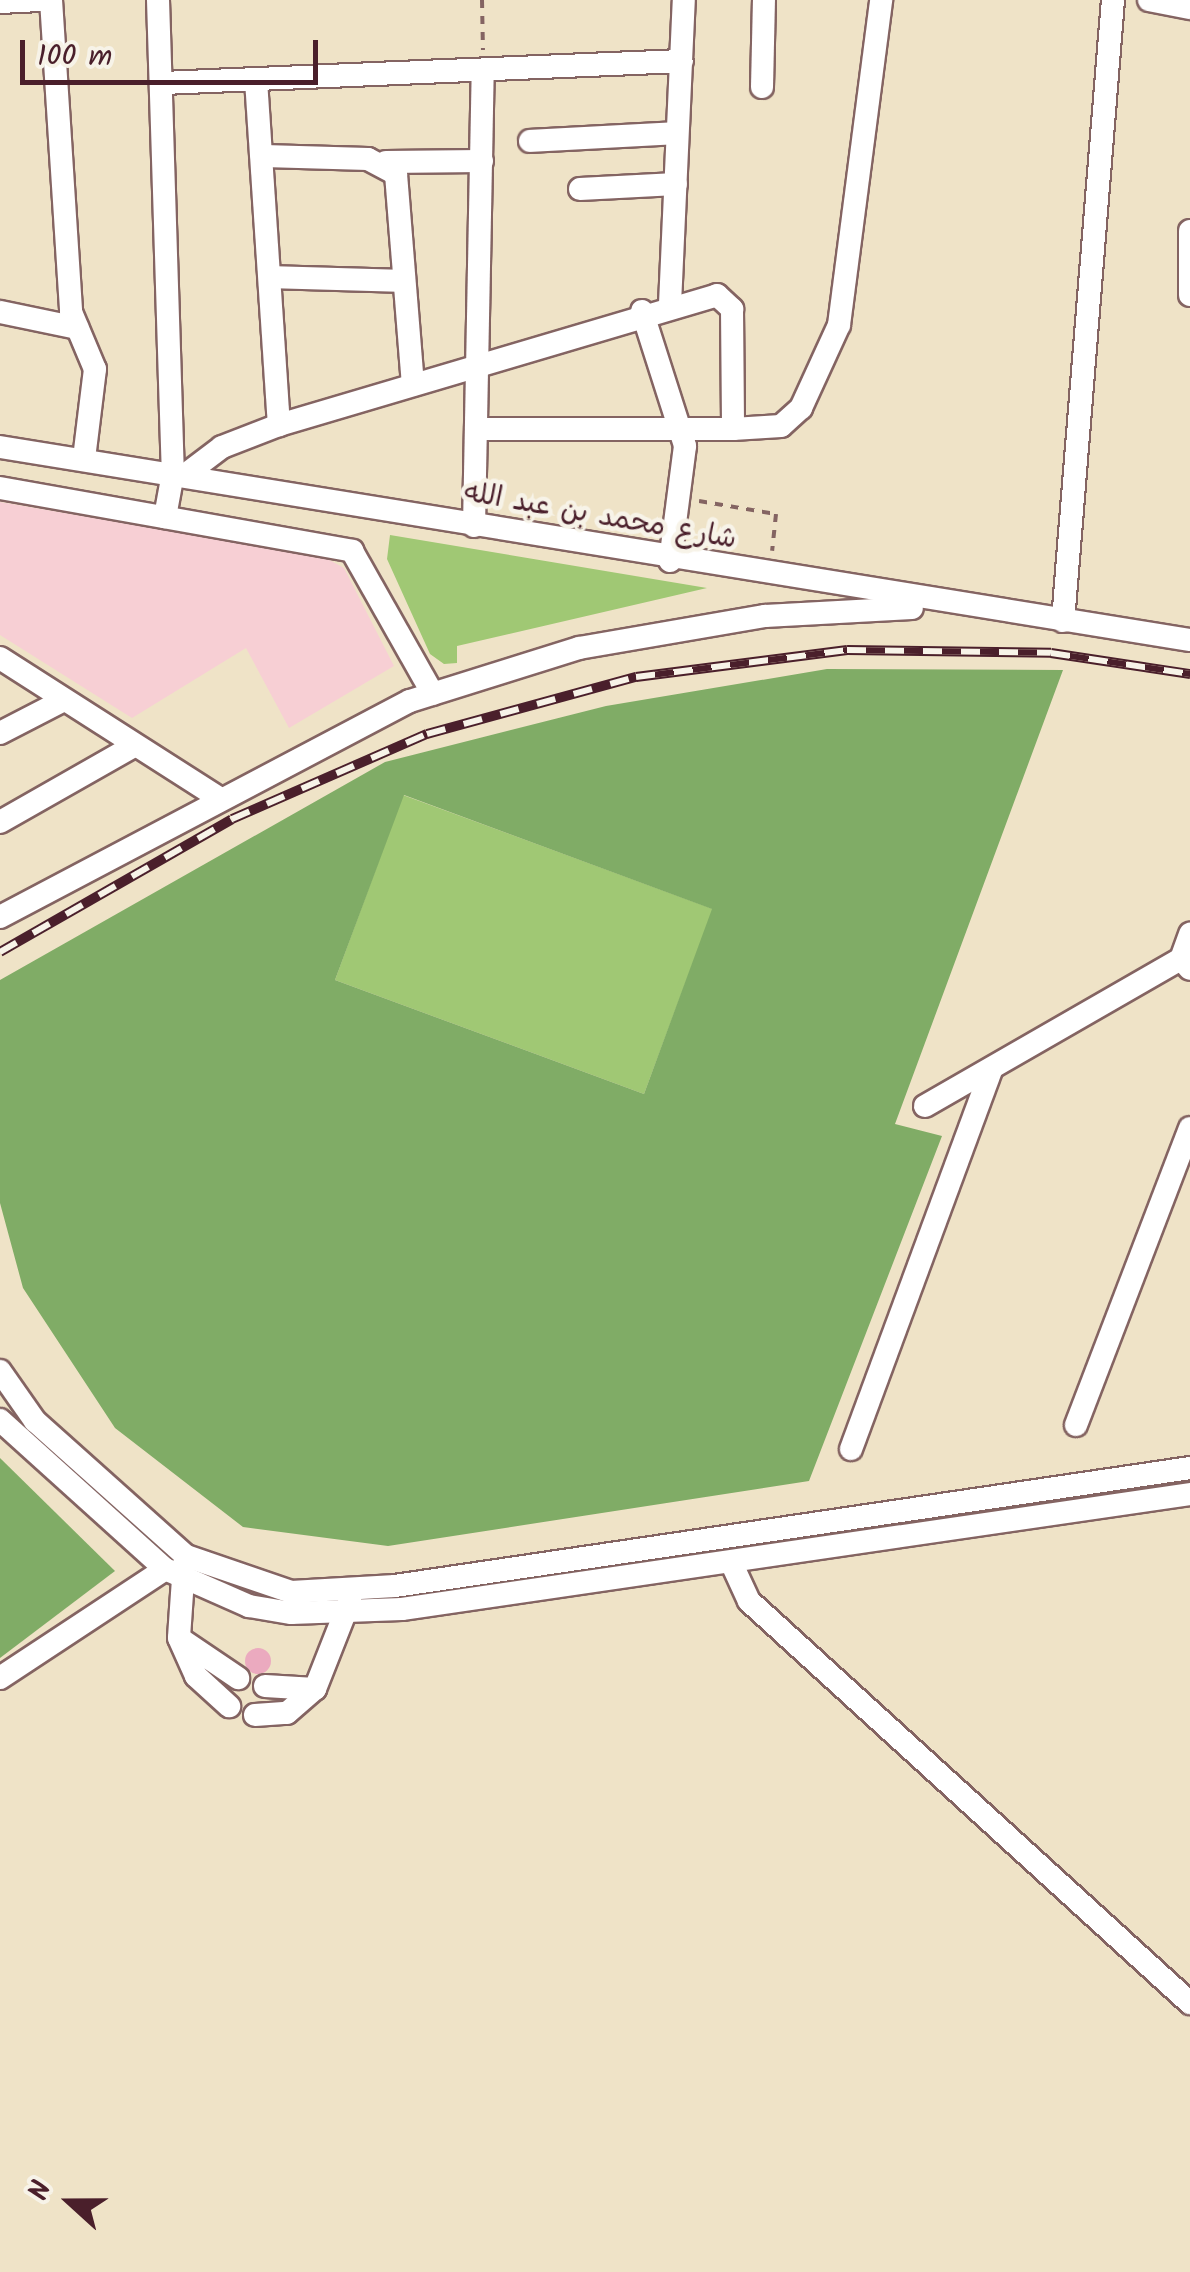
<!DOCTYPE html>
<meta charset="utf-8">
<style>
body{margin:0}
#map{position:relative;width:1190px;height:2272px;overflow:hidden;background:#efe3c7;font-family:Kalam,"Playpen Sans Arabic",sans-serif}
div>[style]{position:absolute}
.built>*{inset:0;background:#f7cfd4}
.green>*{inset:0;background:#a0c874}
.forest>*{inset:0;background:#80ac66}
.building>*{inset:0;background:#ebaabf}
.round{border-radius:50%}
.path>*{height:4px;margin-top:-2px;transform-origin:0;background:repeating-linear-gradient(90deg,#846462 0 8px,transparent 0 16px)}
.roads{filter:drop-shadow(2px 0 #846462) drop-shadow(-2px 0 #846462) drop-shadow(0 2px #846462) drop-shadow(0 -2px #846462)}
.minor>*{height:22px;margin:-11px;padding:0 11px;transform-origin:11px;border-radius:11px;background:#fff}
.rail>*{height:10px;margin-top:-5px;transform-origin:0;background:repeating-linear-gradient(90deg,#f7f3e8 0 19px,#4a1f2b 0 38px);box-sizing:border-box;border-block:2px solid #4a1f2b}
span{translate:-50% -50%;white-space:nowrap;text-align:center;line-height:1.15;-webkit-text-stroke:9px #f7f3e8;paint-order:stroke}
.street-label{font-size:28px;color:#4a1f2b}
.north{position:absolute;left:20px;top:2152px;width:100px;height:100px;-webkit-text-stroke:8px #f7f3e8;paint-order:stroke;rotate:291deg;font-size:28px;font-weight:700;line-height:40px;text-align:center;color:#4a1f2b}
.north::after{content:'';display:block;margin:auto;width:35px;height:45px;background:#4a1f2b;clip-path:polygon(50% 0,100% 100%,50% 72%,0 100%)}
.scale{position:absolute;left:20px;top:40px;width:298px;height:45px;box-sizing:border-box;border:5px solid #4a1f2b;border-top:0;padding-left:12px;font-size:30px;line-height:35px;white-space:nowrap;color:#4a1f2b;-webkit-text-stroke:8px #f7f3e8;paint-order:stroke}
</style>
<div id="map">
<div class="built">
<i style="clip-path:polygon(0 502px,324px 557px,344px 568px,394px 666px,289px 728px,246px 648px,132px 718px,0 635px)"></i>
</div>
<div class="green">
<i style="clip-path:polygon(390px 535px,707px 588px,457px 646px,457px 663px,444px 664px,430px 654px,387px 559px)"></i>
<i style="clip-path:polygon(403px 795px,713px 909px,644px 1094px,335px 980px)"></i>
</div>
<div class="forest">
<i style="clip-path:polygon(evenodd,827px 669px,1063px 670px,895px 1124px,942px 1136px,809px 1481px,388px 1546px,243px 1527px,115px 1428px,23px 1288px,0 1203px,0 980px,385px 762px,606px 706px,827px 669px,404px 795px,712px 909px,644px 1094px,335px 980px,404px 795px)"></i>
<i style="clip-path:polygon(0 1458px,115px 1571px,0 1658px)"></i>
</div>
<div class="building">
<i class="round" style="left:245px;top:1648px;width:26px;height:26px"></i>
</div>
<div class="path">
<i style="left:482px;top:0;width:50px;rotate:88.9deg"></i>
<i style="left:699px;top:501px;width:78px;rotate:9.6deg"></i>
<i style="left:776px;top:514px;width:37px;rotate:96deg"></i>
</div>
<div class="roads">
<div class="minor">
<i style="left:51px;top:0;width:313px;rotate:86.3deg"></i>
<i style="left:71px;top:312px;width:62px;rotate:67.2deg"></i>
<i style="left:95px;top:369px;width:91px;rotate:97deg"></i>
<i style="left:158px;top:0;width:473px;rotate:88.2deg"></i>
<i style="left:173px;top:473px;width:45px;rotate:100.3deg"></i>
<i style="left:1149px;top:0;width:42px;rotate:11deg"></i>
<i style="left:0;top:2px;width:40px;rotate:-2.9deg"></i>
<i style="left:256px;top:80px;width:346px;rotate:86.2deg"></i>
<i style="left:163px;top:83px;width:519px;rotate:-2.43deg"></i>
<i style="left:762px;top:87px;width:87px;rotate:-88.7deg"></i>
<i style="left:530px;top:141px;width:147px;rotate:-3.1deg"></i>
<i style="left:264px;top:156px;width:104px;rotate:1.7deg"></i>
<i style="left:368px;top:159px;width:32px;rotate:28deg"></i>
<i style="left:396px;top:174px;width:211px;rotate:85.4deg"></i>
<i style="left:386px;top:162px;width:96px;rotate:-0.6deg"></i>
<i style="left:580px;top:189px;width:96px;rotate:-3deg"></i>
<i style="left:1190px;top:231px;width:64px;rotate:90deg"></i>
<i style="left:270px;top:277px;width:134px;rotate:1.7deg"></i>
<i style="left:670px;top:304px;width:304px;rotate:-87.4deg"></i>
<i style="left:642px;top:311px;width:142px;rotate:72.3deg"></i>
<i style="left:685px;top:446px;width:116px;rotate:97.4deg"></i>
<i style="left:0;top:312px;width:79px;rotate:11.7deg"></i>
<i style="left:479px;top:429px;width:254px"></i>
<i style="left:733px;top:429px;width:48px;rotate:-3.6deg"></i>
<i style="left:781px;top:426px;width:27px;rotate:-42deg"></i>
<i style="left:801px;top:408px;width:91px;rotate:-65.4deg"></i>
<i style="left:839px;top:325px;width:328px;rotate:-82.6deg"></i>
<i style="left:0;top:447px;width:1206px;rotate:9.21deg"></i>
<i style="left:185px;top:475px;width:46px;rotate:-37.1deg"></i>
<i style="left:222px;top:447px;width:61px;rotate:-21.1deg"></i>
<i style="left:279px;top:425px;width:457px;rotate:-16.5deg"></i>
<i style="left:717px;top:295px;width:21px;rotate:43deg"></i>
<i style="left:732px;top:309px;width:120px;rotate:89.5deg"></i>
<i style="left:0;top:488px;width:358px;rotate:10.1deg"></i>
<i style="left:352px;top:551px;width:164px;rotate:60.5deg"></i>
<i style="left:474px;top:526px;width:455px;rotate:-88.9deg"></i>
<i style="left:1063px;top:621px;width:623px;rotate:-85.4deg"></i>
<i style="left:0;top:658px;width:260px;rotate:32.6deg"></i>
<i style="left:0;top:733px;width:72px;rotate:-27.3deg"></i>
<i style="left:0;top:822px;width:154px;rotate:-29.6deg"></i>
<i style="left:0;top:917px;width:463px;rotate:-27.8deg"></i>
<i style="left:410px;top:701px;width:177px;rotate:-17.4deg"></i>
<i style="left:579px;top:648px;width:189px;rotate:-9.8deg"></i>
<i style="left:765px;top:616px;width:147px;rotate:-3.1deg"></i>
<i style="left:1181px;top:959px;width:27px;rotate:-70deg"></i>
<i style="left:925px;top:1106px;width:295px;rotate:-29.9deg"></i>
<i style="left:1181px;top:959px;width:13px;rotate:48deg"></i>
<i style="left:0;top:1371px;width:61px;rotate:55deg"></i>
<i style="left:35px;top:1421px;width:203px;rotate:41.8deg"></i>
<i style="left:186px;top:1556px;width:111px;rotate:18.9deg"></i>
<i style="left:291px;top:1592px;width:104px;rotate:-3.3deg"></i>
<i style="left:395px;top:1586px;width:804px;rotate:-8.44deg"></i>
<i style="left:0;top:1420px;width:222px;rotate:42.1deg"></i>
<i style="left:165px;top:1569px;width:92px;rotate:23.8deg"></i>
<i style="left:249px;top:1606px;width:43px;rotate:9.5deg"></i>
<i style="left:291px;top:1613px;width:111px;rotate:-2.1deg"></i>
<i style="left:402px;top:1609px;width:796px;rotate:-8.3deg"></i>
<i style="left:1076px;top:1425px;width:318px;rotate:-69deg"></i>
<i style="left:851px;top:1449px;width:403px;rotate:-69.7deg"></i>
<i style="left:731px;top:1562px;width:43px;rotate:65.2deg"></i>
<i style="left:749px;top:1601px;width:597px;rotate:42.35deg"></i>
<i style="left:184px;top:1564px;width:74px;rotate:93.9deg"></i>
<i style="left:179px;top:1638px;width:42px;rotate:65.9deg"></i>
<i style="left:196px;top:1676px;width:45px;rotate:42.3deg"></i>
<i style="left:182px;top:1640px;width:68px;rotate:34.2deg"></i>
<i style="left:0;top:1678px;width:198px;rotate:-33.4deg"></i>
<i style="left:265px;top:1686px;width:50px;rotate:3.4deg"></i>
<i style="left:255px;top:1715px;width:32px;rotate:-4deg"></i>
<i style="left:287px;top:1713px;width:37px;rotate:-41deg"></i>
<i style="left:315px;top:1689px;width:96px;rotate:-68.5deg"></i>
</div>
</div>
<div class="rail">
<i style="left:0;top:952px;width:267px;rotate:-29.8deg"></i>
<i style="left:232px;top:819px;width:213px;rotate:-23.6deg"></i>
<i style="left:427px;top:734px;width:217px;rotate:-15.3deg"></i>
<i style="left:636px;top:677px;width:213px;rotate:-7.3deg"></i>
<i style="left:847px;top:650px;width:204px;rotate:0.8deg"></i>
<i style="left:1051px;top:653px;width:141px;rotate:8.6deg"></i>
</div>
<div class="street-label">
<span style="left:600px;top:517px;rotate:10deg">شارع محمد بن عبد الله</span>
</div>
<div class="north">N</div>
<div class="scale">100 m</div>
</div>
